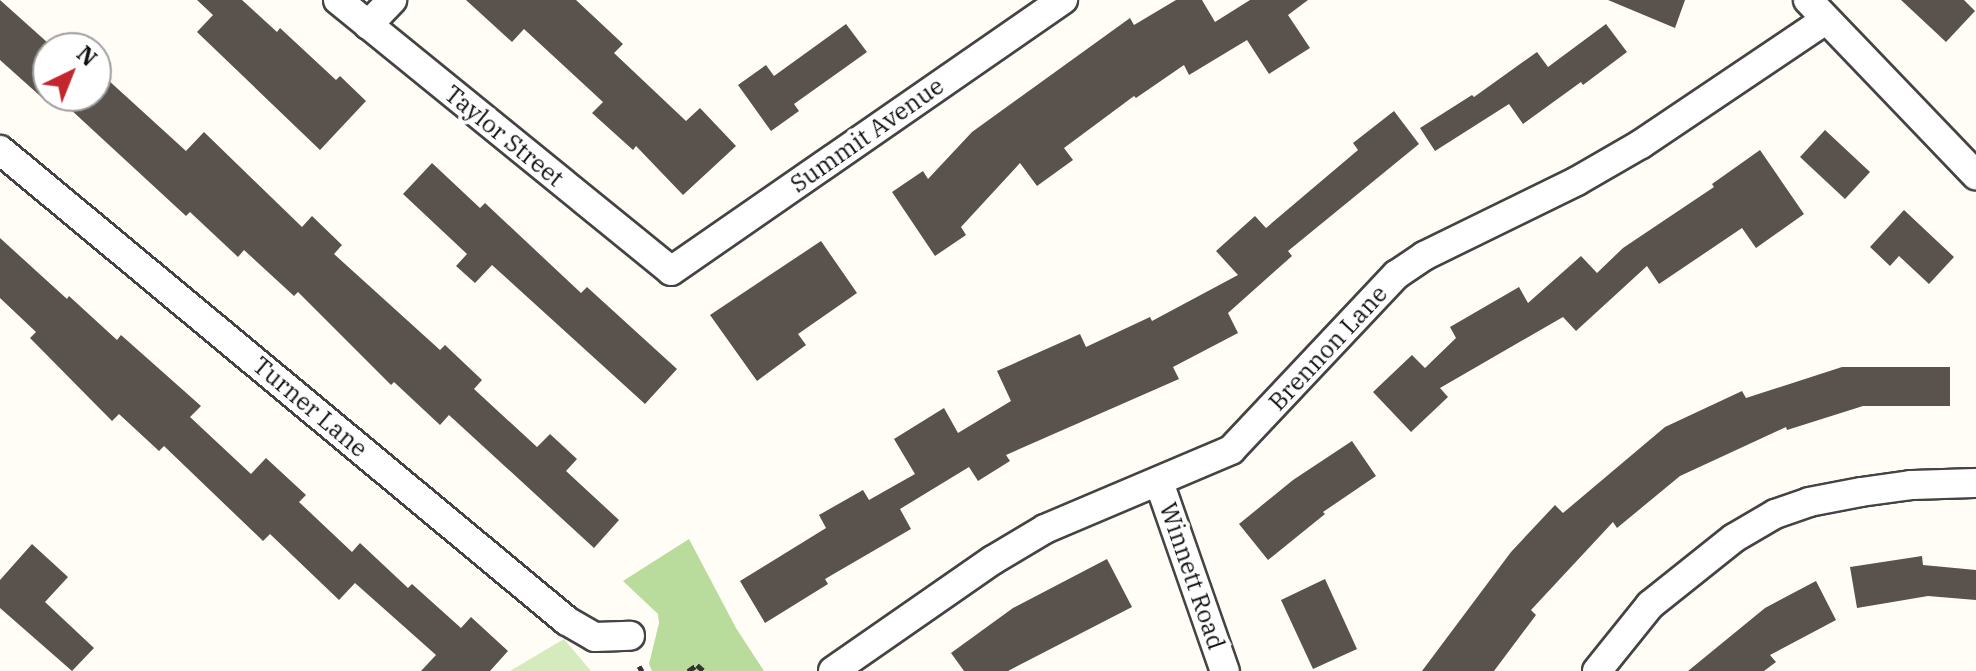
<!DOCTYPE html>
<style>
body{margin:0}
#map{position:relative;width:1976px;height:671px;overflow:hidden;background:#fffdf5;font-family:"IBM Plex Serif",serif}
div>[style]{position:absolute}
.green>*{inset:0;background:#d5ebbd}
.forest>*{inset:0;background:#b9dc9c}
.building>*{inset:0;background:#5a524d}
.path>*{height:5px;margin-top:-2.5px;transform-origin:0;background:repeating-linear-gradient(90deg,#333 0 8px,transparent 0 12px)}
.roads{filter:drop-shadow(2px 0 #444) drop-shadow(-2px 0 #444) drop-shadow(0 2px #444) drop-shadow(0 -2px #444)}
.minor>*{height:28px;margin:-14px;padding:0 14px;transform-origin:14px;border-radius:14px;background:#fff}
span{translate:-50% -50%;white-space:nowrap;text-align:center;line-height:1.15;-webkit-text-stroke:8px #fff;paint-order:stroke}
.street-label{font-size:24px;color:#111}
.north{position:absolute;left:32px;top:32px;width:80px;height:80px;box-sizing:border-box;background:#fff;border:2px solid #a0a0a0;border-radius:50%;rotate:43deg;font-size:22px;font-weight:700;line-height:32px;text-align:center;color:#111}
.north::after{content:'';display:block;margin:auto;width:28px;height:36px;background:#c4262e;clip-path:polygon(50% 0,100% 100%,50% 72%,0 100%)}
</style>
<div id="map">
<div class="green">
<i style="clip-path:polygon(564px 639px,591px 671px,510px 671px)"></i>
</div>
<div class="forest">
<i style="clip-path:polygon(689px 539px,736px 628px,764px 671px,652px 671px,649px 664px,659px 623px,658px 614px,623px 581px)"></i>
</div>
<div class="building">
<i style="clip-path:polygon(0 0,48px 43px,48px 103px,0 60px)"></i>
<i style="clip-path:polygon(197px 0,242px 0,277px 32px,280px 28px,336px 80px,340px 76px,366px 101px,320px 150px,197px 32px,213px 15px)"></i>
<i style="clip-path:polygon(466px 0,576px 0,623px 44px,614px 53px,686px 121px,700px 108px,736px 146px,683px 195px,636px 146px,633px 150px,592px 113px,603px 102px,524px 29px,512px 42px)"></i>
<i style="clip-path:polygon(1176px 0,1202px 0,1215px 22px,1250px 0,1308px 0,1288px 15px,1310px 48px,1269px 74px,1247px 40px,1189px 75px,1184px 65px,1136px 98px,1134px 96px,1064px 148px,1073px 160px,1037px 186px,1020px 163px,961px 227px,966px 235px,935px 256px,892px 192px,923px 171px,928px 179px,972px 132px,1130px 18px,1134px 25px)"></i>
<i style="clip-path:polygon(1608px 0,1685px 0,1675px 28px)"></i>
<i style="clip-path:polygon(1901px 0,1964px 0,1975px 11px,1946px 42px)"></i>
<i style="clip-path:polygon(846px 24px,867px 52px,794px 104px,799px 111px,771px 131px,738px 85px,766px 65px,774px 76px)"></i>
<i style="clip-path:polygon(1606px 24px,1627px 52px,1583px 85px,1581px 82px,1523px 124px,1509px 104px,1435px 151px,1420px 128px,1472px 95px,1474px 97px,1537px 52px,1548px 67px)"></i>
<i style="clip-path:polygon(96px 69px,186px 151px,204px 132px,302px 227px,312px 216px,342px 245px,334px 254px,440px 350px,445px 345px,482px 380px,474px 389px,537px 447px,550px 434px,577px 459px,566px 471px,619px 520px,594px 548px,449px 415px,440px 425px,394px 382px,391px 385px,298px 292px,294px 296px,244px 250px,238px 257px,190px 212px,186px 216px,56px 96px,96px 96px)"></i>
<i style="clip-path:polygon(1394px 111px,1419px 144px,1288px 251px,1292px 256px,1228px 313px,1238px 333px,1173px 367px,1179px 379px,1006px 455px,1010px 461px,978px 481px,969px 467px,900px 509px,911px 529px,825px 579px,828px 584px,765px 623px,740px 581px,826px 528px,819px 515px,863px 490px,869px 500px,915px 474px,894px 439px,944px 408px,958px 433px,1011px 401px,997px 371px,1080px 334px,1086px 347px,1150px 317px,1152px 321px,1238px 275px,1216px 251px,1255px 216px,1266px 228px,1358px 150px,1353px 143px)"></i>
<i style="clip-path:polygon(1825px 130px,1870px 172px,1845px 199px,1800px 157px)"></i>
<i style="clip-path:polygon(1760px 150px,1804px 214px,1756px 248px,1742px 228px,1659px 284px,1647px 266px,1576px 331px,1563px 317px,1440px 388px,1448px 397px,1411px 432px,1373px 392px,1412px 355px,1425px 368px,1456px 338px,1450px 327px,1519px 287px,1528px 303px,1581px 256px,1597px 273px,1623px 248px,1714px 187px,1712px 184px)"></i>
<i style="clip-path:polygon(432px 163px,480px 208px,485px 203px,581px 293px,587px 287px,677px 369px,645px 404px,492px 265px,475px 283px,456px 266px,467px 254px,403px 194px)"></i>
<i style="clip-path:polygon(1904px 210px,1954px 257px,1929px 284px,1899px 256px,1890px 266px,1870px 247px)"></i>
<i style="clip-path:polygon(0 238px,67px 299px,69px 296px,117px 340px,121px 335px,201px 406px,190px 417px,251px 474px,266px 458px,306px 495px,299px 502px,352px 552px,360px 543px,408px 588px,412px 584px,461px 628px,471px 617px,508px 651px,490px 671px,421px 671px,436px 655px,355px 583px,339px 600px,270px 534px,263px 541px,164px 446px,159px 451px,119px 414px,112px 421px,30px 338px,36px 332px,0 298px)"></i>
<i style="clip-path:polygon(821px 241px,857px 293px,798px 334px,806px 345px,757px 381px,710px 315px)"></i>
<i style="clip-path:polygon(1842px 367px,1950px 367px,1950px 406px,1863px 406px,1787px 430px,1786px 427px,1680px 476px,1617px 528px,1613px 522px,1531px 610px,1536px 615px,1494px 671px,1422px 671px,1511px 552px,1555px 505px,1563px 513px,1665px 427px,1742px 391px,1746px 398px)"></i>
<i style="clip-path:polygon(1352px 441px,1376px 476px,1323px 512px,1325px 514px,1268px 560px,1239px 524px,1293px 480px)"></i>
<i style="clip-path:polygon(32px 544px,68px 577px,45px 602px,94px 648px,72px 671px,0 608px,0 580px)"></i>
<i style="clip-path:polygon(1922px 556px,1923px 565px,1976px 570px,1976px 600px,1928px 596px,1857px 608px,1850px 567px)"></i>
<i style="clip-path:polygon(1107px 559px,1132px 607px,1008px 671px,964px 671px,951px 653px,1013px 608px)"></i>
<i style="clip-path:polygon(1325px 579px,1357px 649px,1313px 669px,1281px 600px)"></i>
<i style="clip-path:polygon(1816px 581px,1836px 620px,1770px 655px,1776px 662px,1764px 671px,1688px 671px,1765px 608px)"></i>
</div>
<div class="path">
<i style="left:639px;top:666px;width:6px;rotate:59deg"></i>
<i style="left:688px;top:671px;width:11px;rotate:-34deg"></i>
<i style="left:697px;top:665px;width:9px;rotate:41deg"></i>
</div>
<div class="roads">
<div class="minor">
<i style="left:338px;top:0;width:429px;rotate:39.1deg"></i>
<i style="left:671px;top:271px;width:477px;rotate:-34.7deg"></i>
<i style="left:1808px;top:0;width:243px;rotate:46.2deg"></i>
<i style="left:368px;top:25px;width:35px;rotate:-46deg"></i>
<i style="left:0;top:150px;width:737px;rotate:39.72deg"></i>
<i style="left:567px;top:621px;width:32px;rotate:30deg"></i>
<i style="left:595px;top:637px;width:35px;rotate:-2deg"></i>
<i style="left:1159px;top:482px;width:200px;rotate:70.8deg"></i>
<i style="left:833px;top:671px;width:195px;rotate:-34.8deg"></i>
<i style="left:993px;top:560px;width:61px;rotate:-30.8deg"></i>
<i style="left:1045px;top:529px;width:202px;rotate:-23deg"></i>
<i style="left:1231px;top:450px;width:241px;rotate:-46.7deg"></i>
<i style="left:1396px;top:275px;width:34px;rotate:-34deg"></i>
<i style="left:1424px;top:256px;width:170px;rotate:-26.1deg"></i>
<i style="left:1577px;top:181px;width:74px;rotate:-30deg"></i>
<i style="left:1641px;top:144px;width:220px;rotate:-33.9deg"></i>
<i style="left:1597px;top:671px;width:85px;rotate:-51.2deg"></i>
<i style="left:1650px;top:605px;width:107px;rotate:-38.6deg"></i>
<i style="left:1734px;top:538px;width:48px;rotate:-30.3deg"></i>
<i style="left:1775px;top:514px;width:36px;rotate:-19deg"></i>
<i style="left:1809px;top:502px;width:53px;rotate:-10.9deg"></i>
<i style="left:1861px;top:492px;width:50px;rotate:-8deg"></i>
<i style="left:1911px;top:485px;width:65px;rotate:-1.8deg"></i>
</div>
</div>
<div class="street-label">
<span style="left:867px;top:135px;rotate:-35deg">Summit Avenue</span>
<span style="left:504px;top:136px;rotate:39deg">Taylor Street</span>
<span style="left:1328px;top:348px;rotate:-47deg">Brennon Lane</span>
<span style="left:310px;top:407px;rotate:40deg">Turner Lane</span>
<span style="left:1192px;top:576px;rotate:71deg">Winnett Road</span>
</div>
<div class="north">N</div>
</div>
